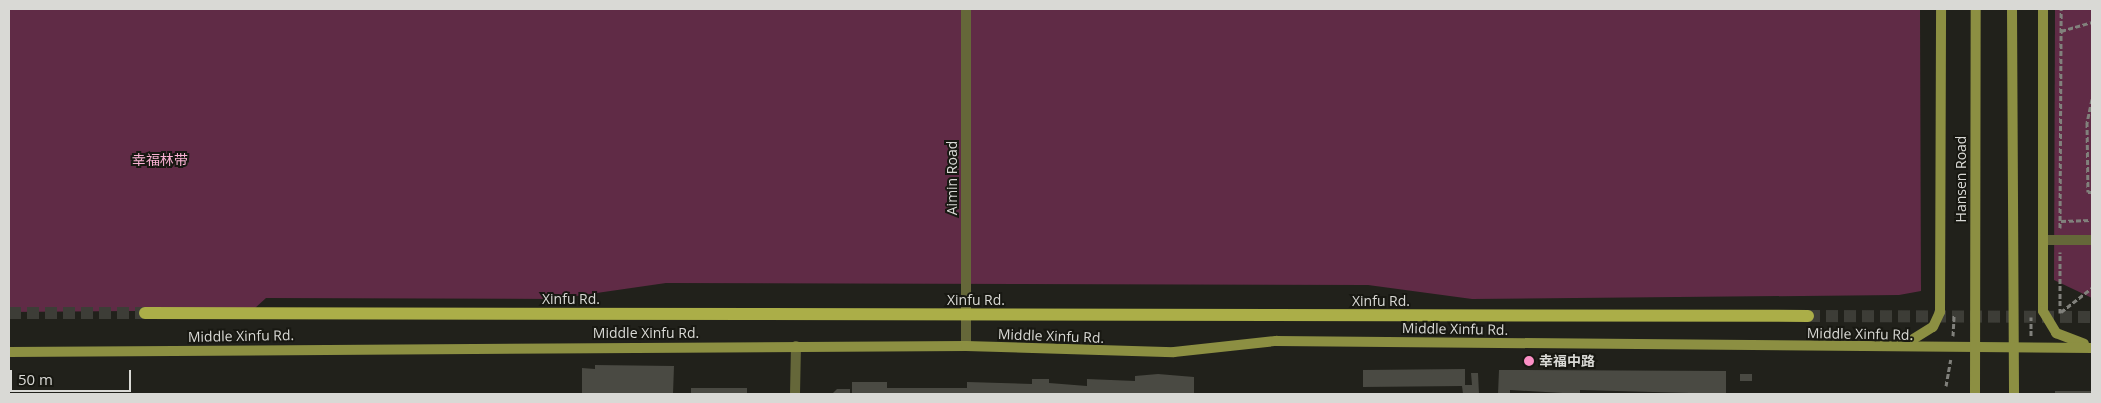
<!DOCTYPE html>
<meta charset="utf-8">
<style>
body{margin:0}
#map{position:relative;width:2101px;height:403px;overflow:hidden;background:#21211b;font-family:"Open Sans","Noto Sans SC",sans-serif}
div>[style]{position:absolute}
.green>*{inset:0;background:#602b46}
.building>*{inset:0;background:#4a4a43}
.primary-tunnel>*{height:12px;margin-top:-6px;transform-origin:0;background:repeating-linear-gradient(90deg,#3d3d37 0 12px,transparent 0 18px)}
.path>*{height:3px;margin-top:-1.5px;transform-origin:0;background:repeating-linear-gradient(90deg,#81817c 0 5px,transparent 0 7.5px)}
.service>*{height:10px;margin:-5px;padding:0 5px;transform-origin:5px;border-radius:5px;background:#656739}
.minor>*{height:10px;margin:-5px;padding:0 5px;transform-origin:5px;border-radius:5px;background:#656739}
.tertiary>*{height:10px;margin:-5px;padding:0 5px;transform-origin:5px;border-radius:5px;background:#656739}
.secondary>*{height:10px;margin:-5px;padding:0 5px;transform-origin:5px;border-radius:5px;background:#8c8f42}
.primary>*{height:12px;margin:-6px;padding:0 6px;transform-origin:6px;border-radius:6px;background:#abae48}
.dots>*{width:14px;height:14px;translate:-50% -50%;box-sizing:border-box;border:2px solid #181812;border-radius:50%}
span{translate:-50% -50%;white-space:nowrap;text-align:center;line-height:1.15;-webkit-text-stroke:4px #181812;paint-order:stroke}
.park-label{font-size:14px;color:#f9b1d3}
.street-label{font-size:14px;color:#d9d9d5}
.poi-label{font-size:14px;color:#d9d9d5;font-weight:700}
.left{translate:0 -50%;text-align:left}
.frame{position:absolute;inset:0;border:10px solid #d9d9d5;pointer-events:none}
.scale{position:absolute;left:10px;top:370px;width:121px;height:22px;box-sizing:border-box;border:2px solid #d9d9d5;border-top:0;padding-left:6px;font-size:15px;line-height:18px;white-space:nowrap;color:#d9d9d5;-webkit-text-stroke:4px #181812;paint-order:stroke}
</style>
<div id="map">
<div class="green">
<i style="clip-path:polygon(9px 9px,1920px 9px,1921px 291px,1899px 295px,1472px 299px,1368px 285px,666px 283px,555px 299px,266px 298px,253px 310px,9px 312px)"></i>
<i style="clip-path:polygon(2055px 9px,2092px 9px,2092px 298px,2054px 280px)"></i>
</div>
<div class="building">
<i style="clip-path:polygon(595px 365px,674px 366px,673px 394px,582px 394px,582px 368px,595px 369px)"></i>
<i style="clip-path:polygon(1465px 369px,1465px 385px,1472px 385px,1471px 373px,1478px 373px,1479px 394px,1463px 394px,1462px 386px,1363px 387px,1363px 370px)"></i>
<i style="clip-path:polygon(1499px 370px,1726px 371px,1726px 394px,1580px 390px,1580px 394px,1510px 390px,1510px 394px,1498px 394px)"></i>
<i style="clip-path:polygon(1158px 374px,1194px 377px,1194px 394px,852px 394px,852px 382px,887px 382px,887px 388px,967px 388px,967px 382px,1032px 384px,1032px 379px,1049px 379px,1049px 383px,1087px 386px,1087px 379px,1135px 381px,1135px 376px)"></i>
<i style="clip-path:polygon(1740px 374px,1752px 374px,1752px 381px,1740px 381px)"></i>
<i style="clip-path:polygon(691px 388px,747px 388px,747px 394px,691px 394px)"></i>
<i style="clip-path:polygon(837px 389px,850px 389px,850px 394px,832px 394px)"></i>
<i style="clip-path:polygon(2055px 391px,2092px 391px,2092px 394px,2055px 394px)"></i>
</div>
<div class="primary-tunnel">
<i style="left:9px;top:313px;width:136px"></i>
<i style="left:1808px;top:316px;width:284px;rotate:0.2deg"></i>
</div>
<div class="path">
<i style="left:2061px;top:31px;width:32px;rotate:-16deg"></i>
<i style="left:2092px;top:99px;width:24px;rotate:102deg"></i>
<i style="left:2087px;top:122px;width:70px;rotate:89.2deg"></i>
<i style="left:2088px;top:192px;width:4px"></i>
<i style="left:2061px;top:221px;width:31px;rotate:-2deg"></i>
<i style="left:2060px;top:228px;width:219px;rotate:-89.7deg"></i>
<i style="left:2061px;top:312px;width:39px;rotate:-38deg"></i>
<i style="left:2060px;top:313px;width:61px;rotate:-90deg"></i>
<i style="left:1953px;top:336px;width:22px;rotate:-87deg"></i>
<i style="left:2031px;top:336px;width:19px;rotate:-90deg"></i>
<i style="left:1946px;top:386px;width:27px;rotate:-80deg"></i>
</div>
<div class="service">
<i style="left:2043px;top:240px;width:49px"></i>
</div>
<div class="minor">
<i style="left:795px;top:394px;width:48px;rotate:-88.8deg"></i>
</div>
<div class="tertiary">
<i style="left:966px;top:9px;width:337px;rotate:90deg"></i>
</div>
<div class="secondary">
<i style="left:2012px;top:9px;width:385px;rotate:89.7deg"></i>
<i style="left:2043px;top:9px;width:302px;rotate:90deg"></i>
<i style="left:2043px;top:311px;width:26px;rotate:59deg"></i>
<i style="left:2056px;top:333px;width:30px;rotate:21deg"></i>
<i style="left:1902px;top:346px;width:36px;rotate:-32deg"></i>
<i style="left:1933px;top:327px;width:17px;rotate:-65deg"></i>
<i style="left:1940px;top:312px;width:303px;rotate:-89.8deg"></i>
<i style="left:9px;top:352px;width:957px;rotate:-0.36deg"></i>
<i style="left:966px;top:346px;width:208px;rotate:1.7deg"></i>
<i style="left:1174px;top:352px;width:103px;rotate:-6.2deg"></i>
<i style="left:1276px;top:341px;width:816px;rotate:0.49deg"></i>
<i style="left:1975px;top:394px;width:385px;rotate:-89.9deg"></i>
</div>
<div class="primary">
<i style="left:145px;top:313px;width:1663px;rotate:0.1deg"></i>
</div>
<div class="dots">
<i style="left:1529px;top:361px;background:#fb8fc5"></i>
</div>
<div class="park-label">
<span style="left:160px;top:160px">幸福林带</span>
</div>
<div class="street-label">
<span style="left:952px;top:178px;rotate:-90deg">Aimin Road</span>
<span style="left:1961px;top:179px;rotate:-90deg">Hansen Road</span>
<span style="left:571px;top:299px">Xinfu Rd.</span>
<span style="left:976px;top:300px">Xinfu Rd.</span>
<span style="left:1381px;top:301px">Xinfu Rd.</span>
<span style="left:1455px;top:329px;rotate:1deg">Middle Xinfu Rd.</span>
<span style="left:646px;top:333px">Middle Xinfu Rd.</span>
<span style="left:1860px;top:334px;rotate:1deg">Middle Xinfu Rd.</span>
<span style="left:241px;top:336px;rotate:-1deg">Middle Xinfu Rd.</span>
<span style="left:1051px;top:336px;rotate:2deg">Middle Xinfu Rd.</span>
</div>
<div class="poi-label">
<span class="left" style="left:1539px;top:361px">幸福中路</span>
</div>
<div class="frame"></div>
<div class="scale">50 m</div>
</div>
